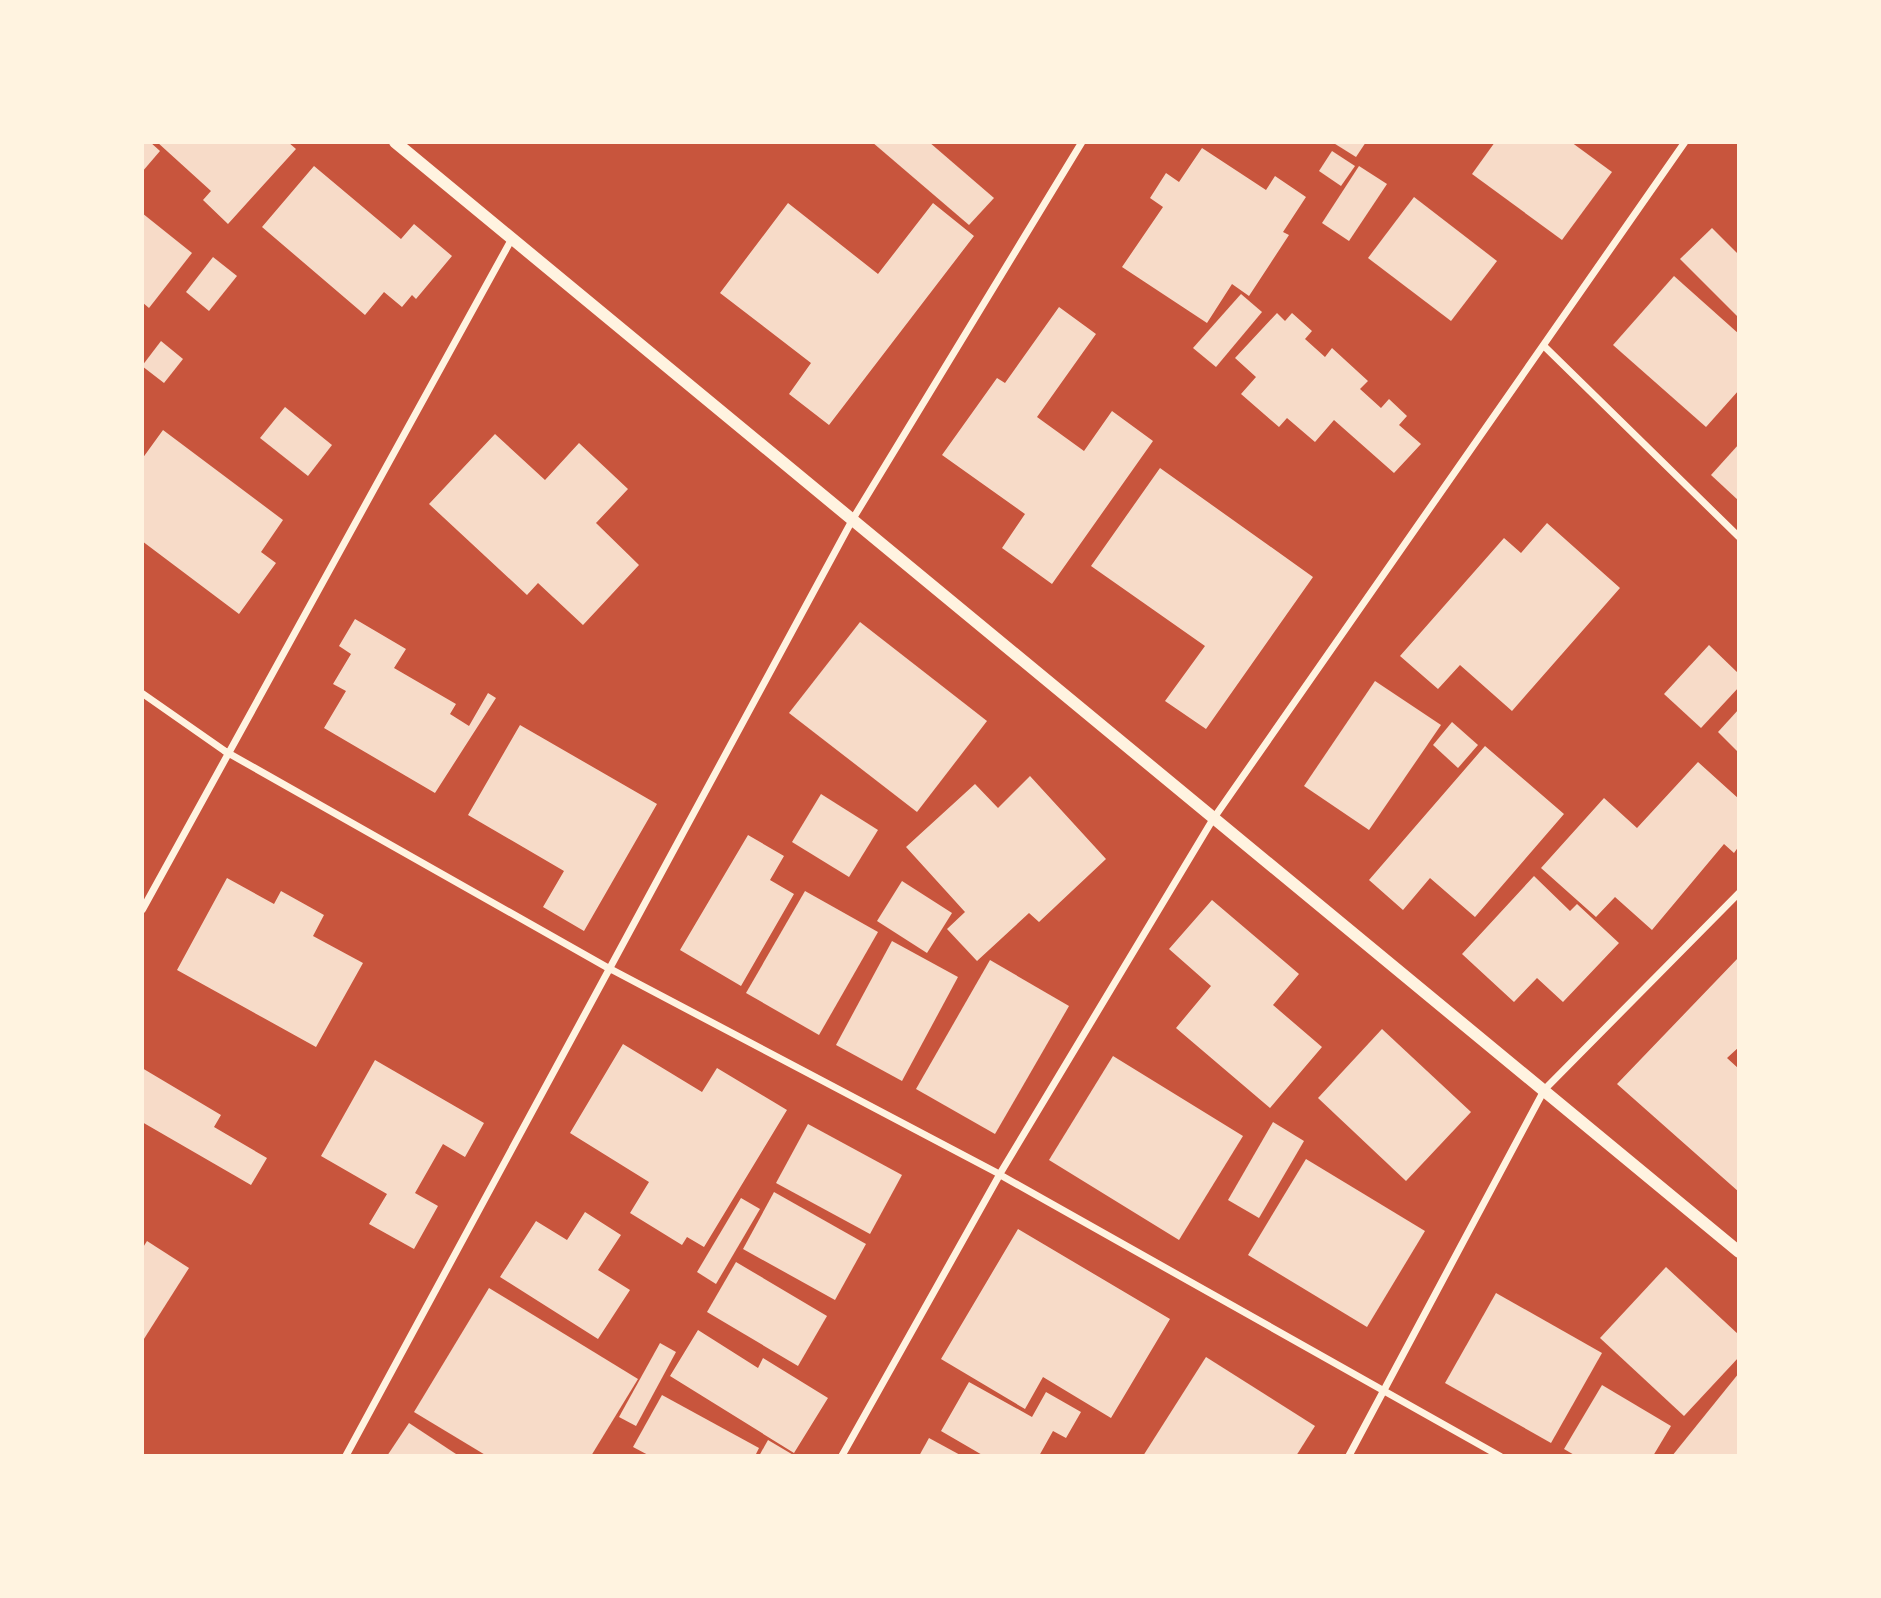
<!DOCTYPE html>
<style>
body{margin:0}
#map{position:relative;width:1881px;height:1598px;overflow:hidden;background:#c8553d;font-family:"Archivo Narrow",sans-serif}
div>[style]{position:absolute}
.building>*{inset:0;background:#f7dbc8}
.minor>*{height:7px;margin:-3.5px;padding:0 3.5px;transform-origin:3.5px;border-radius:3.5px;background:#fff3e0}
.tertiary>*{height:12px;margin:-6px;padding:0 6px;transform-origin:6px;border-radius:6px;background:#fff3e0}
span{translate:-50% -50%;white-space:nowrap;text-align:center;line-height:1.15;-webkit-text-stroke:5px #fff3e0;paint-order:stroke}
.frame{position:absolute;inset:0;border:144px solid #fff3e0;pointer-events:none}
</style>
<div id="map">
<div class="building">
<i style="clip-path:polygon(142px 142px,150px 142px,160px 151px,142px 172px)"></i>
<i style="clip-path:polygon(157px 142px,288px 142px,296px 149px,228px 224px,203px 200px,211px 191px)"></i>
<i style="clip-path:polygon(872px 142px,929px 142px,994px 198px,969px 225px)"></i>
<i style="clip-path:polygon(1332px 142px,1366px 142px,1356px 157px)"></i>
<i style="clip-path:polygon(1495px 142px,1571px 142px,1612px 172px,1562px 240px,1472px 174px)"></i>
<i style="clip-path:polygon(1202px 148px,1266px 190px,1275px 176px,1306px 197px,1283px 232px,1289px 235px,1249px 296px,1232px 284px,1207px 323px,1122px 267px,1163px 207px,1150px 198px,1166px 173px,1179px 182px)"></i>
<i style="clip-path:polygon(1332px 151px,1355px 166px,1341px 186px,1319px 171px)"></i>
<i style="clip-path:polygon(314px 166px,401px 239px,414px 224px,452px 256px,416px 299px,412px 295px,402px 307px,384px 292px,365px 315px,262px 227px)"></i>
<i style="clip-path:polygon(1359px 166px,1387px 184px,1349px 241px,1322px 223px)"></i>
<i style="clip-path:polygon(1414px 197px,1497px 261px,1451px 321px,1368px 258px)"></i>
<i style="clip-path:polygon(788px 203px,878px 274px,933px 203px,974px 236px,829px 425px,789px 394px,811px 363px,720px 293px)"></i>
<i style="clip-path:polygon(142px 213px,192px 253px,149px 308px,142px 302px)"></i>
<i style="clip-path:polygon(1712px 228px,1739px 255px,1739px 318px,1680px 259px)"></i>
<i style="clip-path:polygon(213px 257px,237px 276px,209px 311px,186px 292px)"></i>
<i style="clip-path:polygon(1674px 276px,1739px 334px,1739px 390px,1706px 427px,1613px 345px)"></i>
<i style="clip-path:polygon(1241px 294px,1262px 312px,1216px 367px,1193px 348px)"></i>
<i style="clip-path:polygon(1059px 307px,1096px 334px,1037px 417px,1084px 451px,1112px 411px,1153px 441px,1052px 584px,1002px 548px,1025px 514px,942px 455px,997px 378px,1005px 383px)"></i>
<i style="clip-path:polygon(1277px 313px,1285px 321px,1292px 313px,1312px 331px,1305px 339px,1325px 357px,1332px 348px,1368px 381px,1360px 389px,1381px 408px,1389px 399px,1407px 416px,1399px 425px,1421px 444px,1394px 473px,1334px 420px,1315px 442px,1287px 418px,1279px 427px,1241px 394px,1256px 377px,1235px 358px)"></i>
<i style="clip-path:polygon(161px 341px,183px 359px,164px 383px,142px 366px)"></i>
<i style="clip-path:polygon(285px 407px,332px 445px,308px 476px,260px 438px)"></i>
<i style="clip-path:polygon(163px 430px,283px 520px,261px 552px,276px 563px,239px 614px,142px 541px,142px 459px)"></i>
<i style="clip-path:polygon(495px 434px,545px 480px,579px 443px,628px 489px,596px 523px,639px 565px,583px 625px,538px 583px,527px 595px,429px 504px)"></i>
<i style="clip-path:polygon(1739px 444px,1739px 501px,1711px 475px)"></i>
<i style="clip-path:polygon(1160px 468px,1313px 577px,1206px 729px,1165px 701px,1205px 646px,1091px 566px)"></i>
<i style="clip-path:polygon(1547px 523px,1620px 588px,1512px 711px,1460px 665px,1438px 689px,1400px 656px,1504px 538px,1521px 553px)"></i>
<i style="clip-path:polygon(355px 619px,406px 649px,394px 668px,456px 704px,450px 714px,469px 726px,488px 693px,496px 698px,435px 793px,324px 728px,346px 691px,333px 684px,351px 654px,339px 646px)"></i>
<i style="clip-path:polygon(860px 622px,987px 721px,917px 812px,789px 713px)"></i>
<i style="clip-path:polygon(1709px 645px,1739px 674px,1739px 687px,1701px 728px,1664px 694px)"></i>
<i style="clip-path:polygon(1375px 681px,1441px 725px,1369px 830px,1304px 786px)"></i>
<i style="clip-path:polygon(1739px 709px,1739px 753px,1718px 732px)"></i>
<i style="clip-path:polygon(1452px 722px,1478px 745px,1458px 768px,1433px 745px)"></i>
<i style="clip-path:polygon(520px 725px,657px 804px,584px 931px,543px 907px,564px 871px,468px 815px)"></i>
<i style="clip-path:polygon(1485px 746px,1564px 814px,1475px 917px,1430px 878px,1403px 910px,1369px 880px)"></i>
<i style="clip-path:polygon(1698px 762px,1739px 799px,1739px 846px,1734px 853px,1724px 844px,1652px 930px,1615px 897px,1596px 917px,1541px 868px,1604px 798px,1637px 828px)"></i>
<i style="clip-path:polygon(1030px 776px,1106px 859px,1039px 922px,1029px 913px,977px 961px,947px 929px,965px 912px,906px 847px,975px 784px,998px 808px)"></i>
<i style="clip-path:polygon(821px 794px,878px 830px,849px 877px,792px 842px)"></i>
<i style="clip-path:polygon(748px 835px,784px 856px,770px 880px,794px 894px,741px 986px,680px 950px)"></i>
<i style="clip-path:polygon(1534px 876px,1570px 911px,1577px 904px,1619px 943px,1563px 1002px,1537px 978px,1514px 1002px,1462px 954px)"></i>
<i style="clip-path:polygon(227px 878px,274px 904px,281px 891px,324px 915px,313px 936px,363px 963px,316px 1047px,177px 970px)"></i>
<i style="clip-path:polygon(902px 881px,952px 913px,927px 953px,877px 921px)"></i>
<i style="clip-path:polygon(805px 891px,878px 932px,819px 1035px,746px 993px)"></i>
<i style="clip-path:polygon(1212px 900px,1299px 974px,1273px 1005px,1322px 1047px,1270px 1108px,1176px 1028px,1211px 986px,1169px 949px)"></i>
<i style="clip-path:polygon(892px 941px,958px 977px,902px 1081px,836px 1045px)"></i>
<i style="clip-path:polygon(1739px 957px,1739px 1047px,1727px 1058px,1739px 1069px,1739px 1192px,1617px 1084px)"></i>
<i style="clip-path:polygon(990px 960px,1069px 1006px,995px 1134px,916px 1089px)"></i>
<i style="clip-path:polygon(1382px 1029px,1471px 1112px,1406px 1181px,1318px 1098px)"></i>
<i style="clip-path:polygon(623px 1044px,702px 1092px,717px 1068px,787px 1110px,704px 1247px,687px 1237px,682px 1245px,630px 1213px,649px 1182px,570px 1133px)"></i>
<i style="clip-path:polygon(1113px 1056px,1243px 1136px,1179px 1240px,1049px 1160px)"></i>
<i style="clip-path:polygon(375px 1060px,484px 1123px,465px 1157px,443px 1144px,415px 1193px,438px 1206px,414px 1249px,369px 1224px,387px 1194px,321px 1156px)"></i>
<i style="clip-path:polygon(142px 1068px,221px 1115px,214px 1127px,267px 1158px,251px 1185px,142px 1122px)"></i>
<i style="clip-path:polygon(1273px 1122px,1304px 1141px,1259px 1218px,1228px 1200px)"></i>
<i style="clip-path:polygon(808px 1124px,902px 1175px,870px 1234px,776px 1183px)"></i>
<i style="clip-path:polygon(1306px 1159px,1425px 1231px,1367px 1327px,1248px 1255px)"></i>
<i style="clip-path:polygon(774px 1192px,866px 1244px,835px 1300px,743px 1249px)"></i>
<i style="clip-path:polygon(741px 1198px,760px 1209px,716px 1284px,697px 1272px)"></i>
<i style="clip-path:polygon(585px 1212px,621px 1235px,598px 1270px,630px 1290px,598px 1339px,500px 1277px,536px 1221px,567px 1240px)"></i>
<i style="clip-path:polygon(1018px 1229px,1170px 1319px,1111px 1418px,1043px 1377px,1025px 1409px,941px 1359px)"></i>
<i style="clip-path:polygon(147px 1241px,189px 1268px,142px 1342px,142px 1249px)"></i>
<i style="clip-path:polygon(736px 1262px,827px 1316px,798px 1366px,707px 1312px)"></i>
<i style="clip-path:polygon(1666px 1267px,1739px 1335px,1739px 1357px,1684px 1416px,1600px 1338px)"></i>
<i style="clip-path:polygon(489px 1288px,638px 1379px,591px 1456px,487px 1456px,414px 1412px)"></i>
<i style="clip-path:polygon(1496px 1293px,1602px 1353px,1551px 1443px,1445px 1383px)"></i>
<i style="clip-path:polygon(698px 1330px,758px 1368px,763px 1358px,828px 1398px,794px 1453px,670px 1376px)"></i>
<i style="clip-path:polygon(660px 1343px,676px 1352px,636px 1426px,619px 1417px)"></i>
<i style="clip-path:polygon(1206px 1357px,1315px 1426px,1296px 1456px,1143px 1456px)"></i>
<i style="clip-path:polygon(1739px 1373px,1739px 1456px,1672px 1456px)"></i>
<i style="clip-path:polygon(969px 1382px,1032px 1417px,1046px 1392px,1081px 1412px,1066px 1438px,1053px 1431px,1039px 1456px,984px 1456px,941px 1431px)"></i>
<i style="clip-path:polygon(1602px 1385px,1671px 1426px,1653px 1456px,1576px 1456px,1564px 1449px)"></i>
<i style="clip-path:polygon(662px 1395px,759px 1448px,755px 1456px,650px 1456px,633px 1447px)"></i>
<i style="clip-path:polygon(409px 1423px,459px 1456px,387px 1456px)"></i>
<i style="clip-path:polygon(929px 1438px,962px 1456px,919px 1456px)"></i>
<i style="clip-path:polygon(768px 1440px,795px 1456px,759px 1456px)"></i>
</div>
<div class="minor">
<i style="left:1544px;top:346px;width:273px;rotate:44.4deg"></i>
<i style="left:142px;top:693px;width:101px;rotate:34.9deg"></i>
<i style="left:225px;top:751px;width:443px;rotate:29.5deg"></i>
<i style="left:611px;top:969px;width:439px;rotate:27.8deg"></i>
<i style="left:999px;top:1174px;width:575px;rotate:29.37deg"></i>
<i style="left:142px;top:909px;width:765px;rotate:-61.16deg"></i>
<i style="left:345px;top:1456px;width:1065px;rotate:-61.58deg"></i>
<i style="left:852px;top:519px;width:441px;rotate:-58.7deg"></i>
<i style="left:841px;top:1456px;width:323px;rotate:-60.7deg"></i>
<i style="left:999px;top:1174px;width:415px;rotate:-59deg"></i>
<i style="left:1213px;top:818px;width:824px;rotate:-55.13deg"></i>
<i style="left:1348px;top:1456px;width:416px;rotate:-61.9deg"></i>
<i style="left:1544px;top:1089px;width:277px;rotate:-45.3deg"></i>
</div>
<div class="tertiary">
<i style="left:395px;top:142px;width:1743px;rotate:39.55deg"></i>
</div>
<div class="frame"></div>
</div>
